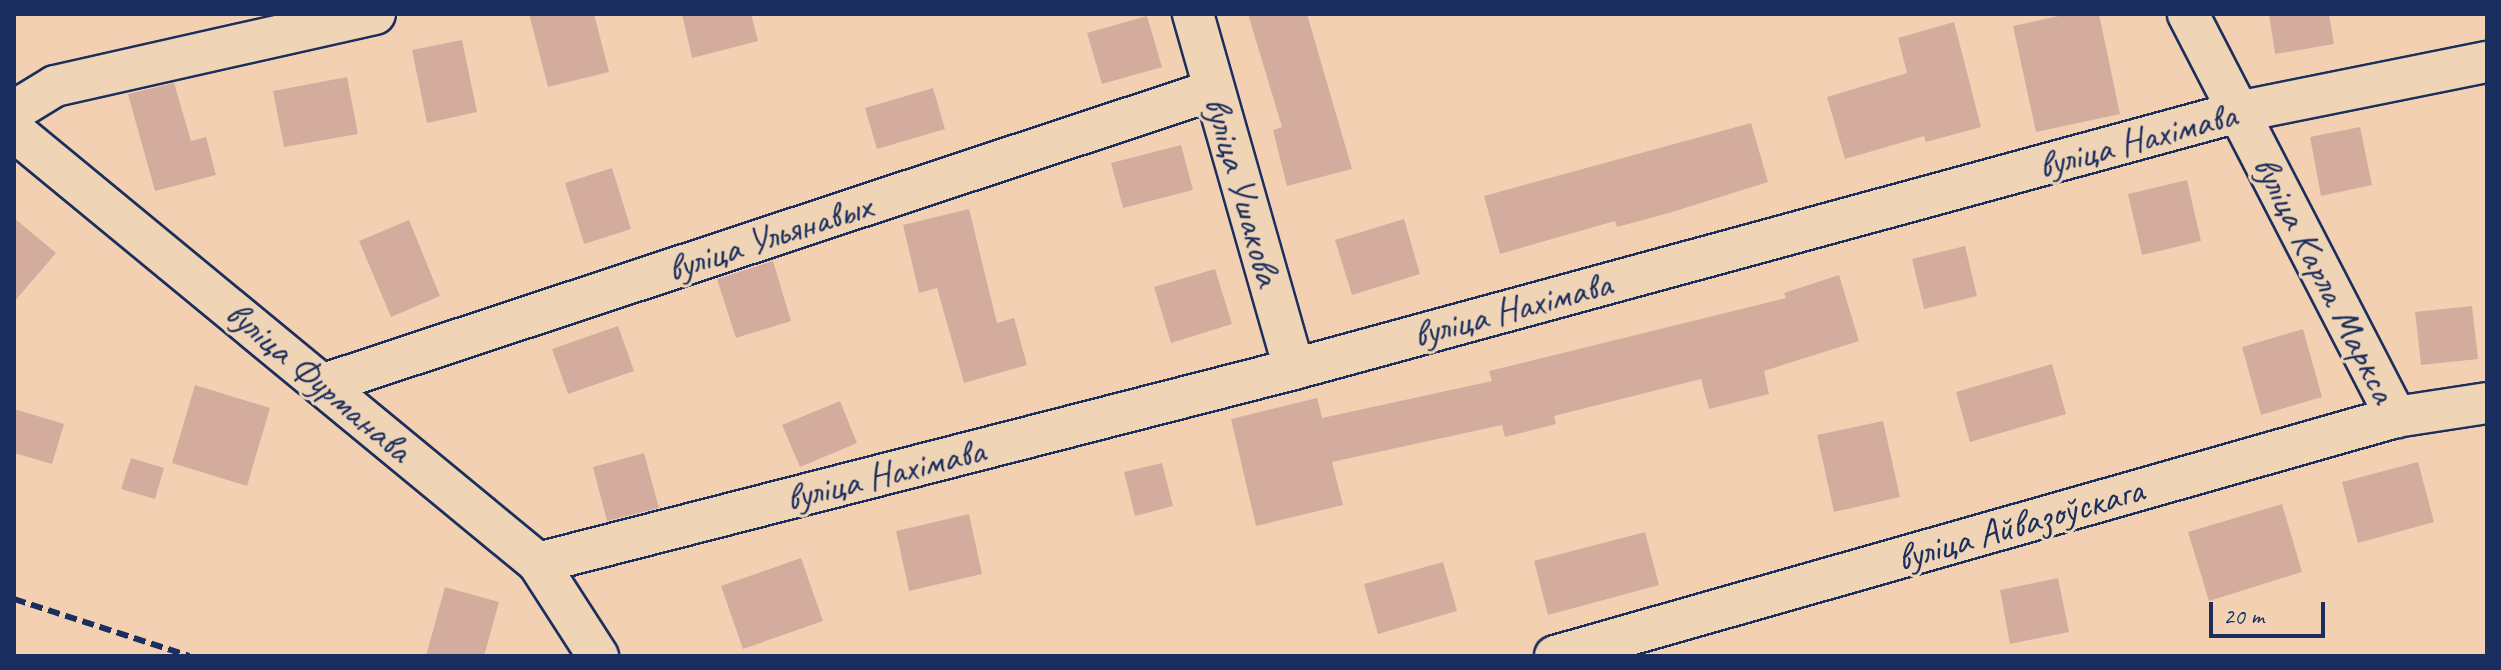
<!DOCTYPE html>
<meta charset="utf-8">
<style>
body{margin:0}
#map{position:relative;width:2501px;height:670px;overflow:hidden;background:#f4d0b3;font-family:Caveat,sans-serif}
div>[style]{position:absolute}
.building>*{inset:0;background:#d4ac9e}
.roads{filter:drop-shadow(2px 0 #1b2f5e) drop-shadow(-2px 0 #1b2f5e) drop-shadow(0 2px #1b2f5e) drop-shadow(0 -2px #1b2f5e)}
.minor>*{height:40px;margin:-20px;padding:0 20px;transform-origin:20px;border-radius:20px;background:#f0d4b6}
.rail>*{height:6px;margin-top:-3px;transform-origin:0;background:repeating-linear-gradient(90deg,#1b2f5e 0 12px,transparent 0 18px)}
span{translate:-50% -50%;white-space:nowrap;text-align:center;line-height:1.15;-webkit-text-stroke:6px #f0d4b6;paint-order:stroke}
.street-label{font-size:38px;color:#1b2f5e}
.frame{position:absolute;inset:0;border:16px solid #1b2f5e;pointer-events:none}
.scale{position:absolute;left:2209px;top:602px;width:116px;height:36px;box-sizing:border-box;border:4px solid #1b2f5e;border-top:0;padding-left:10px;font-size:24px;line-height:28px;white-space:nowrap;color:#1b2f5e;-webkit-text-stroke:6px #f0d4b6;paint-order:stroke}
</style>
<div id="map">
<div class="building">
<i style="clip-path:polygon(529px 14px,594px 14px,609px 72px,548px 87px)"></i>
<i style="clip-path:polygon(682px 14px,751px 14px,758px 41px,692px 58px)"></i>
<i style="clip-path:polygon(1248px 14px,1307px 14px,1352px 169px,1287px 186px,1273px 130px,1282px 127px)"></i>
<i style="clip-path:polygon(2068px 14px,2099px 14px,2120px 114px,2036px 132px,2013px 26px)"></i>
<i style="clip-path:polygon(2269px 14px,2329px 14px,2334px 44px,2275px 54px)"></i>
<i style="clip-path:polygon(1147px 16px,1162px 67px,1102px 84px,1087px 33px)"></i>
<i style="clip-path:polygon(1954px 22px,1981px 127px,1926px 142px,1924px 136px,1845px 159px,1827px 97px,1907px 73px,1898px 38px)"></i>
<i style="clip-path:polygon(462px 40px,477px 112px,427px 123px,412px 50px)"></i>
<i style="clip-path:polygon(347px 77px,358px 134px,284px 147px,273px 91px)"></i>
<i style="clip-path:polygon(174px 83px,191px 141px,206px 137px,216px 175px,155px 191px,128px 94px)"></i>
<i style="clip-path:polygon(933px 88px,945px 129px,877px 149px,865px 108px)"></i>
<i style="clip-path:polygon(1751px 123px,1768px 182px,1669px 213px,1617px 227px,1615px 221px,1500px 254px,1484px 196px)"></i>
<i style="clip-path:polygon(2360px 127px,2372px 185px,2321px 196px,2310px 137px)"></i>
<i style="clip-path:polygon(1181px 145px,1193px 190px,1123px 208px,1111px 163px)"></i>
<i style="clip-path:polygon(612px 168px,631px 229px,584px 244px,565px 183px)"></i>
<i style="clip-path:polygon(2187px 180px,2201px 241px,2142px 255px,2128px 194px)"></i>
<i style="clip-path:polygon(969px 209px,997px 323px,1014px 318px,1027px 365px,964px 383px,937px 288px,919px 293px,903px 225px)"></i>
<i style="clip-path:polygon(14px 218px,56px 253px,14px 302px)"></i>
<i style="clip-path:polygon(1404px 219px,1420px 274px,1352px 295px,1335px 240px)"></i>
<i style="clip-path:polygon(409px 220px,440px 296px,391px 317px,359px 241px)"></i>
<i style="clip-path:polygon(1965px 246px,1977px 296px,1924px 309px,1912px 259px)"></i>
<i style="clip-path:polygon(773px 261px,791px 321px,736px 338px,717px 279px)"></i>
<i style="clip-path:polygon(1215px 269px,1232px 324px,1171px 343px,1154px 287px)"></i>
<i style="clip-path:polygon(1839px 275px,1859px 341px,1764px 371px,1769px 394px,1709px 409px,1701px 379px,1554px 416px,1556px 424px,1505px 437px,1502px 425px,1332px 462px,1343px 505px,1256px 526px,1231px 419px,1317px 398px,1322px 418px,1492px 381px,1489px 371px,1786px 298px,1784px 293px)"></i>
<i style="clip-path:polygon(2472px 306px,2478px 359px,2421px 365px,2415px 312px)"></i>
<i style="clip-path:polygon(618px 326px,634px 371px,568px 394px,552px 349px)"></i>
<i style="clip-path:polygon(2303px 329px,2322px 397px,2261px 415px,2242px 347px)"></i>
<i style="clip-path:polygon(2052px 364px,2066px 414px,1970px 442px,1956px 392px)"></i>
<i style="clip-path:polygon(195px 385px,270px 408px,247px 486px,172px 463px)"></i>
<i style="clip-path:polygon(840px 401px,857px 443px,800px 467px,782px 425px)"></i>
<i style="clip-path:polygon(14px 409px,64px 424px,52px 464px,14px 453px)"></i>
<i style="clip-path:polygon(1883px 421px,1900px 497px,1834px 512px,1817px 435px)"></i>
<i style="clip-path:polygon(644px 453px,659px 508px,607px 521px,593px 467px)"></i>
<i style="clip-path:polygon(131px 458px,164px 468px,155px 499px,121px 489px)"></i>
<i style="clip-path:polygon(2418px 462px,2434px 522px,2358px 543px,2342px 482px)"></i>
<i style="clip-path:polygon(1162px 463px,1173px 506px,1135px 516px,1124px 472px)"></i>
<i style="clip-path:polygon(2282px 504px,2302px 572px,2209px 601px,2188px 532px)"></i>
<i style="clip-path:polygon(969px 514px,982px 574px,909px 591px,896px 531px)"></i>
<i style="clip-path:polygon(1645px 532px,1659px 585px,1548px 615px,1534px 561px)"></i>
<i style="clip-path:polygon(801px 558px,823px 621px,743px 649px,721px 586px)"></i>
<i style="clip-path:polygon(1443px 562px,1457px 611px,1378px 634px,1364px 584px)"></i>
<i style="clip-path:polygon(2058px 578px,2069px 632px,2010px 644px,2000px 590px)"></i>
<i style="clip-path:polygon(445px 587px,499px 602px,484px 656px,426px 656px)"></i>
</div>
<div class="roads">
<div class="minor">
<i style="left:1193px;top:14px;width:369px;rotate:74.1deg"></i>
<i style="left:2188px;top:14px;width:454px;rotate:62.7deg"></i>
<i style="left:14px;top:111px;width:48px;rotate:-31.4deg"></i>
<i style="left:55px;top:86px;width:328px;rotate:-12.7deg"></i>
<i style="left:14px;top:131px;width:679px;rotate:39.5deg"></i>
<i style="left:538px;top:563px;width:111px;rotate:57.2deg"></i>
<i style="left:324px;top:384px;width:937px;rotate:-18.28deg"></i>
<i style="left:538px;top:563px;width:780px;rotate:-14.39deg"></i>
<i style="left:1294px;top:369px;width:978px;rotate:-15.23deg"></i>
<i style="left:2238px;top:112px;width:254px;rotate:-11.4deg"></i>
<i style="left:1555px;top:656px;width:874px;rotate:-15.86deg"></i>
<i style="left:2396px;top:417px;width:92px;rotate:-8.7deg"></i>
</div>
</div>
<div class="rail">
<i style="left:14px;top:599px;width:184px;rotate:18deg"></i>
</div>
<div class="street-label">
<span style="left:2137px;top:140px;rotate:-15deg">вуліца Нахімава</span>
<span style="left:1243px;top:191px;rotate:74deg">вуліца Ушакова</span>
<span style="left:769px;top:237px;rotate:-18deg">вуліца Ульянавых</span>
<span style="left:2325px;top:279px;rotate:63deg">вуліца Карла Маркса</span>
<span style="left:1512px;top:309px;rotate:-15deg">вуліца Нахімава</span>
<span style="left:319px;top:381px;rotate:40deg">вуліца Фурманава</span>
<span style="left:885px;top:474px;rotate:-14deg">вуліца Нахімава</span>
<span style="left:2020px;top:524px;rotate:-16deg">вуліца Айвазоўскага</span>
</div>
<div class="frame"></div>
<div class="scale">20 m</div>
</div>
